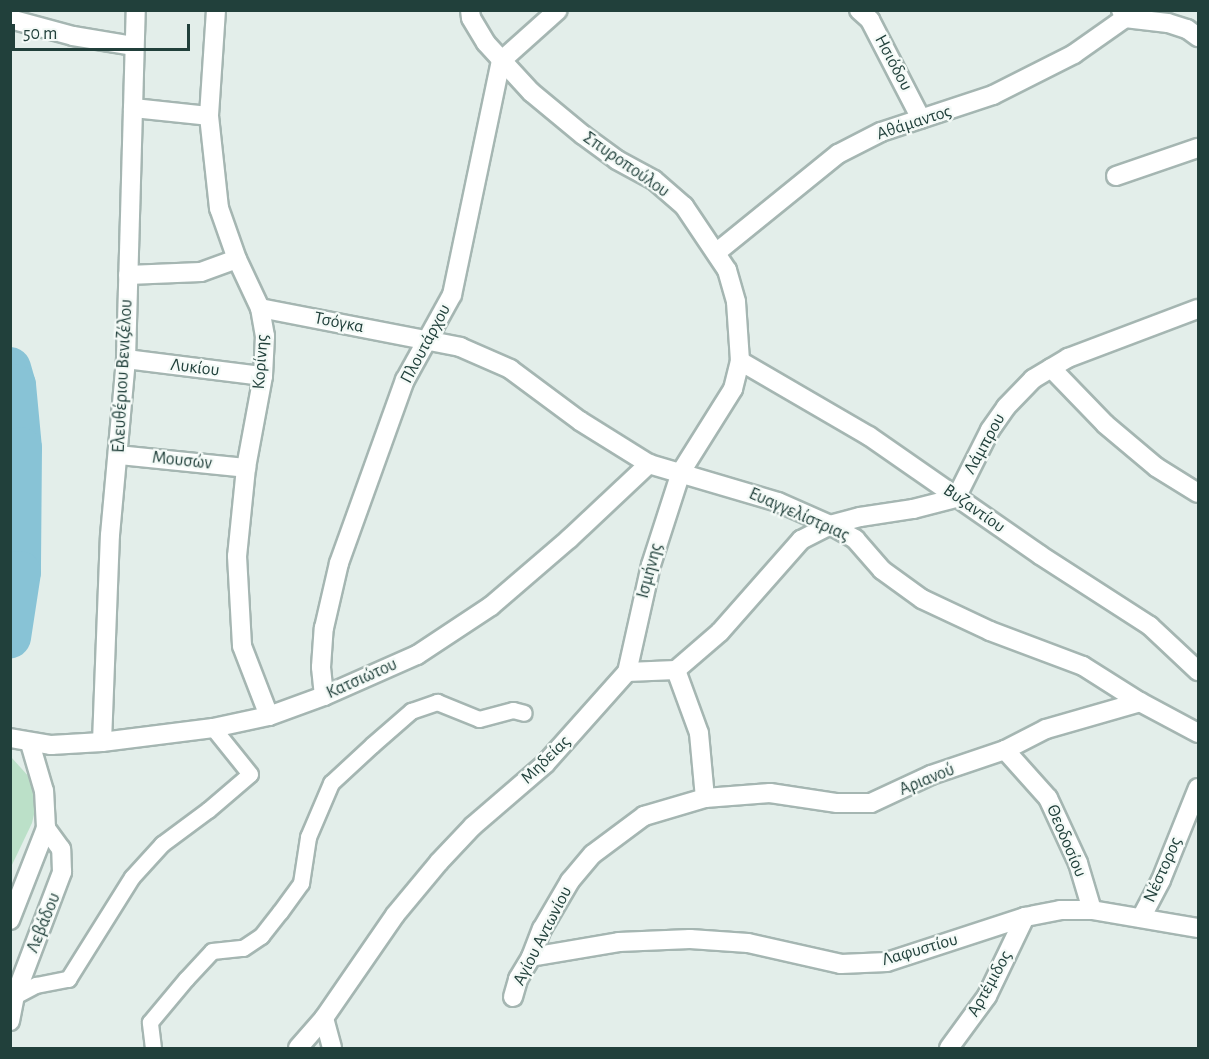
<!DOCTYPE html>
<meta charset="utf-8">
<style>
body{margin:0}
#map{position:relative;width:1209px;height:1059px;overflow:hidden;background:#e3eeea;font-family:"Alegreya Sans",sans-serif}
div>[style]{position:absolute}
.green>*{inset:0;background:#bbe0c8}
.river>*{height:42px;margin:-21px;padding:0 21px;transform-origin:21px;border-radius:21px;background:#88c3d6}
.roads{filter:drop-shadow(2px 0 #a5b6b2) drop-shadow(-2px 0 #a5b6b2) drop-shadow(0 2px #a5b6b2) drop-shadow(0 -2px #a5b6b2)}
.pedestrian>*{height:15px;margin:-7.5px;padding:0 7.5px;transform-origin:7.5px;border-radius:7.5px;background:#fff}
.minor>*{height:18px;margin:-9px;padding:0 9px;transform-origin:9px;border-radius:9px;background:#fff}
.secondary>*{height:18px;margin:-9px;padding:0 9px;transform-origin:9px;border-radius:9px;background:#fff}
span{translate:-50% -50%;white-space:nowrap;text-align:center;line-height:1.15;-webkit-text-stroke:4.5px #f4faf7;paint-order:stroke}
.street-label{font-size:18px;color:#21403b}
.frame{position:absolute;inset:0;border:12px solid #21403b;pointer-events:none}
.scale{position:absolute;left:12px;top:24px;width:178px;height:27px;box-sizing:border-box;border:3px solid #21403b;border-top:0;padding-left:8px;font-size:18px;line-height:21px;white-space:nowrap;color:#21403b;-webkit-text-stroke:4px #f4faf7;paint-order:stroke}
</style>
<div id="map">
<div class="green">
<i style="clip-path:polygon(11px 757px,40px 789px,32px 823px,11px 867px)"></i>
</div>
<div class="river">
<i style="left:10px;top:368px;width:18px;rotate:74deg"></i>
<i style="left:15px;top:385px;width:63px;rotate:84.6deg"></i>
<i style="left:21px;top:448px;width:124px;rotate:90.5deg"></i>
<i style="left:20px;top:572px;width:66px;rotate:98.7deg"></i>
</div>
<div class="roads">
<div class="pedestrian">
<i style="left:15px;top:996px;width:24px;rotate:-28deg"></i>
<i style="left:36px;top:985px;width:33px;rotate:-11deg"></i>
<i style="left:68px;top:979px;width:120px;rotate:-57.9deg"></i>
<i style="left:132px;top:877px;width:45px;rotate:-47.7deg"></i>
<i style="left:162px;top:844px;width:57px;rotate:-36.5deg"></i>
<i style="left:208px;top:810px;width:55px;rotate:-40.6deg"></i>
<i style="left:250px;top:774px;width:59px;rotate:-128.8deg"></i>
<i style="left:153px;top:1048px;width:26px;rotate:-97deg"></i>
<i style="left:150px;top:1022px;width:56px;rotate:-50.1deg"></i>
<i style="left:186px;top:979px;width:38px;rotate:-47deg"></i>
<i style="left:212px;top:951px;width:31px;rotate:-6deg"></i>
<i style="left:243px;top:948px;width:22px;rotate:-34deg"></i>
<i style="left:261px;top:936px;width:31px;rotate:-52deg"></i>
<i style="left:280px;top:912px;width:36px;rotate:-54deg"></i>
<i style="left:301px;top:883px;width:47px;rotate:-81.3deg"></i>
<i style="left:308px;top:837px;width:59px;rotate:-66.9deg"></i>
<i style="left:331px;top:783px;width:56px;rotate:-42.8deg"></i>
<i style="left:372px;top:745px;width:52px;rotate:-41.1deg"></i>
<i style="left:411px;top:711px;width:28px;rotate:-19deg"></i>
<i style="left:437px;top:702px;width:45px;rotate:22deg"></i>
<i style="left:479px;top:719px;width:35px;rotate:-15deg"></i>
<i style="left:513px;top:710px;width:11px;rotate:15deg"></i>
</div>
<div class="minor">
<i style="left:216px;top:10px;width:106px;rotate:93.8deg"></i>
<i style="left:209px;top:116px;width:93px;rotate:83.8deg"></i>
<i style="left:219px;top:208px;width:54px;rotate:70.6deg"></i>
<i style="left:237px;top:259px;width:54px;rotate:64.9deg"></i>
<i style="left:260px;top:308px;width:28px;rotate:80deg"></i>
<i style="left:265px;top:336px;width:40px;rotate:92.9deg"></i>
<i style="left:263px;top:376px;width:94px;rotate:100.5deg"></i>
<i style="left:246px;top:468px;width:88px;rotate:95.8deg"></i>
<i style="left:237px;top:556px;width:90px;rotate:86.8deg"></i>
<i style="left:242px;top:646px;width:75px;rotate:68.9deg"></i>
<i style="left:470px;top:10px;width:8px;rotate:83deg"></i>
<i style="left:471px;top:18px;width:29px;rotate:59deg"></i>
<i style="left:486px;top:43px;width:67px;rotate:47.4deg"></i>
<i style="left:531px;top:92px;width:67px;rotate:39.6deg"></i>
<i style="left:583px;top:135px;width:42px;rotate:36.3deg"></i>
<i style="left:617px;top:160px;width:42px;rotate:28.4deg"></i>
<i style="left:654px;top:180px;width:40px;rotate:41deg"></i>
<i style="left:684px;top:206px;width:77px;rotate:56.1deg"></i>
<i style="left:727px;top:270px;width:33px;rotate:74deg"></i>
<i style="left:736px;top:302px;width:59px;rotate:86.1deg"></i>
<i style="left:740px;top:361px;width:29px;rotate:104deg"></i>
<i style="left:733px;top:389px;width:98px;rotate:122.1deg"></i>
<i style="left:681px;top:472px;width:98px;rotate:107.9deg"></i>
<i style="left:651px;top:565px;width:110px;rotate:102.6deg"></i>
<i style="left:859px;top:10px;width:15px;rotate:42deg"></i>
<i style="left:870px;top:20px;width:111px;rotate:62.7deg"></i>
<i style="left:1121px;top:10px;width:9px;rotate:63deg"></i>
<i style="left:1125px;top:18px;width:43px;rotate:6.6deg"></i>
<i style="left:1168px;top:23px;width:20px;rotate:18deg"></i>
<i style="left:1187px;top:29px;width:14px;rotate:36deg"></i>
<i style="left:10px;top:19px;width:65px;rotate:15.1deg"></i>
<i style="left:73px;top:36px;width:62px;rotate:9.3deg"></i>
<i style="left:133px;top:108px;width:76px;rotate:6deg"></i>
<i style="left:1116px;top:176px;width:87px;rotate:-18.9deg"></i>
<i style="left:717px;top:252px;width:156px;rotate:-39deg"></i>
<i style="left:838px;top:154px;width:48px;rotate:-27.1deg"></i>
<i style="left:881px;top:132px;width:118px;rotate:-18.3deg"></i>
<i style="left:993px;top:95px;width:91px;rotate:-26.8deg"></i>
<i style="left:1074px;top:54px;width:62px;rotate:-35.2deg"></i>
<i style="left:128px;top:275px;width:73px;rotate:-2.4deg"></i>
<i style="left:201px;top:272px;width:38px;rotate:-20deg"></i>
<i style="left:260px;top:308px;width:204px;rotate:11deg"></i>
<i style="left:460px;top:347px;width:55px;rotate:23.7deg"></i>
<i style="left:510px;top:369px;width:87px;rotate:36.6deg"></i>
<i style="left:580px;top:421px;width:81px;rotate:31.9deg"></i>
<i style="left:649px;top:464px;width:134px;rotate:16.4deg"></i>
<i style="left:778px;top:502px;width:57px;rotate:23.9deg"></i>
<i style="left:830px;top:525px;width:29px;rotate:29deg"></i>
<i style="left:855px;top:539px;width:41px;rotate:48.9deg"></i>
<i style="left:882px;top:570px;width:49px;rotate:35.9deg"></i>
<i style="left:922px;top:599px;width:75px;rotate:25.2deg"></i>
<i style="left:990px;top:631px;width:99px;rotate:20.6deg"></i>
<i style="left:1083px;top:666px;width:67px;rotate:32.3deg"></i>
<i style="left:1140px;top:702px;width:66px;rotate:28.1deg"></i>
<i style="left:126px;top:359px;width:138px;rotate:7.1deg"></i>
<i style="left:740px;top:361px;width:149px;rotate:30.2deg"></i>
<i style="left:869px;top:436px;width:208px;rotate:34.8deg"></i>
<i style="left:1040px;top:555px;width:131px;rotate:32.8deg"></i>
<i style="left:1150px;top:626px;width:66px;rotate:43.2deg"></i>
<i style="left:1051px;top:368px;width:78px;rotate:46deg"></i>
<i style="left:1105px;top:424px;width:67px;rotate:40.1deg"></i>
<i style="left:1156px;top:467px;width:49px;rotate:31.8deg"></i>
<i style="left:119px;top:455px;width:128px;rotate:5.8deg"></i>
<i style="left:324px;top:696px;width:29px;rotate:-96deg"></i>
<i style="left:321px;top:667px;width:39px;rotate:-86deg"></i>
<i style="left:324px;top:628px;width:67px;rotate:-77deg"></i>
<i style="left:339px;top:563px;width:195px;rotate:-70.2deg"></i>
<i style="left:405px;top:380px;width:97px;rotate:-61.1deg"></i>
<i style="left:452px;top:295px;width:239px;rotate:-78.2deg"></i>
<i style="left:501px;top:61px;width:76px;rotate:-41.8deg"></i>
<i style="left:102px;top:742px;width:112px;rotate:-7.2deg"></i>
<i style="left:213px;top:728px;width:57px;rotate:-12.1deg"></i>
<i style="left:269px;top:716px;width:59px;rotate:-20deg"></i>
<i style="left:324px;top:696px;width:102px;rotate:-23.8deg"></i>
<i style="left:417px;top:655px;width:89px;rotate:-33.5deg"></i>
<i style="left:491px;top:606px;width:103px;rotate:-40.7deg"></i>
<i style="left:569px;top:539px;width:110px;rotate:-43.2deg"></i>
<i style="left:1005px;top:750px;width:64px;rotate:48.1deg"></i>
<i style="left:1048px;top:798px;width:72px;rotate:65.2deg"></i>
<i style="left:1078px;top:863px;width:49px;rotate:73.4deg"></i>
<i style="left:705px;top:798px;width:65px;rotate:-4.4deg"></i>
<i style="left:770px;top:793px;width:68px;rotate:8.5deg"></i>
<i style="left:837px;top:803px;width:34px"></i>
<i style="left:871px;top:803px;width:66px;rotate:-25deg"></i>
<i style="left:931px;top:775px;width:78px;rotate:-18.7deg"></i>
<i style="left:1005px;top:750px;width:46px;rotate:-27.1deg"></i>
<i style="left:1046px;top:729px;width:98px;rotate:-16deg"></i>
<i style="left:1141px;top:918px;width:43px;rotate:-62.2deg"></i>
<i style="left:1161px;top:880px;width:99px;rotate:-68.1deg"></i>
<i style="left:10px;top:920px;width:99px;rotate:-68.6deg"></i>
<i style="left:46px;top:828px;width:37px;rotate:-93deg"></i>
<i style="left:44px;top:791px;width:50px;rotate:-106.3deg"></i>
<i style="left:531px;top:957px;width:89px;rotate:-9.7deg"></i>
<i style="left:619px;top:942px;width:71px;rotate:-2.4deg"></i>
<i style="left:690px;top:939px;width:58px;rotate:3.9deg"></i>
<i style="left:748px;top:943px;width:95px;rotate:12.7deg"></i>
<i style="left:841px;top:964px;width:46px;rotate:-2.5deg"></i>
<i style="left:887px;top:962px;width:145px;rotate:-18.1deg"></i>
<i style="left:1025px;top:917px;width:36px;rotate:-11deg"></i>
<i style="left:1060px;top:910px;width:32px"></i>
<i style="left:1092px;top:910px;width:108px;rotate:9.6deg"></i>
<i style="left:513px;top:997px;width:19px;rotate:-74deg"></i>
<i style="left:518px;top:979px;width:26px;rotate:-59deg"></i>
<i style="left:531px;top:957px;width:30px;rotate:-69deg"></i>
<i style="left:542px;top:929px;width:56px;rotate:-59.7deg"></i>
<i style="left:570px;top:881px;width:35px;rotate:-50deg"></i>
<i style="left:593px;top:854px;width:64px;rotate:-36.7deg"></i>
<i style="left:644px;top:816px;width:64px;rotate:-16.4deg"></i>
<i style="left:705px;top:798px;width:65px;rotate:-95.3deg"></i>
<i style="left:699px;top:733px;width:67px;rotate:-110.1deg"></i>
<i style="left:324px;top:1018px;width:31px;rotate:75deg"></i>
<i style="left:10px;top:1021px;width:25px;rotate:-79deg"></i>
<i style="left:15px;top:996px;width:133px;rotate:-69.2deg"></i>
<i style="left:62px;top:872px;width:23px;rotate:-92deg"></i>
<i style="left:61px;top:849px;width:26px;rotate:-126deg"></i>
<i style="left:298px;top:1048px;width:40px;rotate:-49deg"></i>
<i style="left:324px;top:1018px;width:125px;rotate:-55.4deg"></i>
<i style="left:395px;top:915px;width:69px;rotate:-50.3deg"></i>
<i style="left:439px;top:862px;width:50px;rotate:-46.6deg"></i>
<i style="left:473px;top:826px;width:95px;rotate:-40.7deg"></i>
<i style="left:545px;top:764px;width:123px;rotate:-48.3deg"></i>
<i style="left:627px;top:672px;width:49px;rotate:-2.3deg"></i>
<i style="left:676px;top:670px;width:58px;rotate:-40.8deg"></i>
<i style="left:720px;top:632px;width:123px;rotate:-48.6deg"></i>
<i style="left:801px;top:540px;width:33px;rotate:-27deg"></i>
<i style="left:830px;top:525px;width:31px;rotate:-15deg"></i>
<i style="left:860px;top:517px;width:54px;rotate:-8.6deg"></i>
<i style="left:913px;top:509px;width:44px;rotate:-14.3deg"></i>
<i style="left:956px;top:498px;width:76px;rotate:-63.4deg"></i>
<i style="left:990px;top:430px;width:28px;rotate:-55deg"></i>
<i style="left:1006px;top:407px;width:39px;rotate:-46deg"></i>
<i style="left:1033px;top:379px;width:41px;rotate:-31deg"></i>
<i style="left:1068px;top:358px;width:139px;rotate:-20.7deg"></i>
<i style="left:949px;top:1048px;width:64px;rotate:-53.8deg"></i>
<i style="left:987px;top:996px;width:88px;rotate:-64.3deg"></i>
</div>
<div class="secondary">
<i style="left:10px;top:738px;width:42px;rotate:9.7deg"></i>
<i style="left:51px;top:745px;width:51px;rotate:-3.4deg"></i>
<i style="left:102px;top:742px;width:207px;rotate:-87.8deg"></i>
<i style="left:110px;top:535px;width:177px;rotate:-84.8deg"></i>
<i style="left:126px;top:359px;width:349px;rotate:-88.4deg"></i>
</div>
</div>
<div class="street-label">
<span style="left:893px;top:63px;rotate:62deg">Ησιόδου</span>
<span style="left:914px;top:123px;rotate:-18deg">Αθάμαντος</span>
<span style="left:626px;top:165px;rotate:35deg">Σπυροπούλου</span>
<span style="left:339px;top:323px;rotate:11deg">Τσόγκα</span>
<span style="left:426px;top:344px;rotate:-62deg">Πλουτάρχου</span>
<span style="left:261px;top:362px;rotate:-86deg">Κορίνης</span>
<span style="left:195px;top:368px;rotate:7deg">Λυκίου</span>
<span style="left:123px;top:376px;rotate:-87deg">Ελευθέριου Βενιζέλου</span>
<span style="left:985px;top:444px;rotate:-61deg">Λάμπρου</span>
<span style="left:182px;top:461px;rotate:6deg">Μουσών</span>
<span style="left:974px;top:509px;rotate:35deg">Βυζαντίου</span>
<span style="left:799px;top:515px;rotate:24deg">Ευαγγελίστριας</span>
<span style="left:650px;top:571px;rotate:-75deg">Ισμήνης</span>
<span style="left:362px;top:679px;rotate:-24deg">Κατσιώτου</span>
<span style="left:546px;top:760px;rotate:-44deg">Μηδείας</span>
<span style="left:927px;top:780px;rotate:-22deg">Αριανού</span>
<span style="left:1066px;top:841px;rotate:67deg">Θεοδοσίου</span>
<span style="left:1163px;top:870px;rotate:-66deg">Νέστορος</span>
<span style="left:44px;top:923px;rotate:-68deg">Λεβάδου</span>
<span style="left:543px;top:936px;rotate:-63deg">Αγίου Αντωνίου</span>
<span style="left:920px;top:950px;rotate:-16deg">Λαφυστίου</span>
<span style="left:990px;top:984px;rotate:-61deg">Αρτέμιδος</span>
</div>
<div class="frame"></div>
<div class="scale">50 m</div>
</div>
